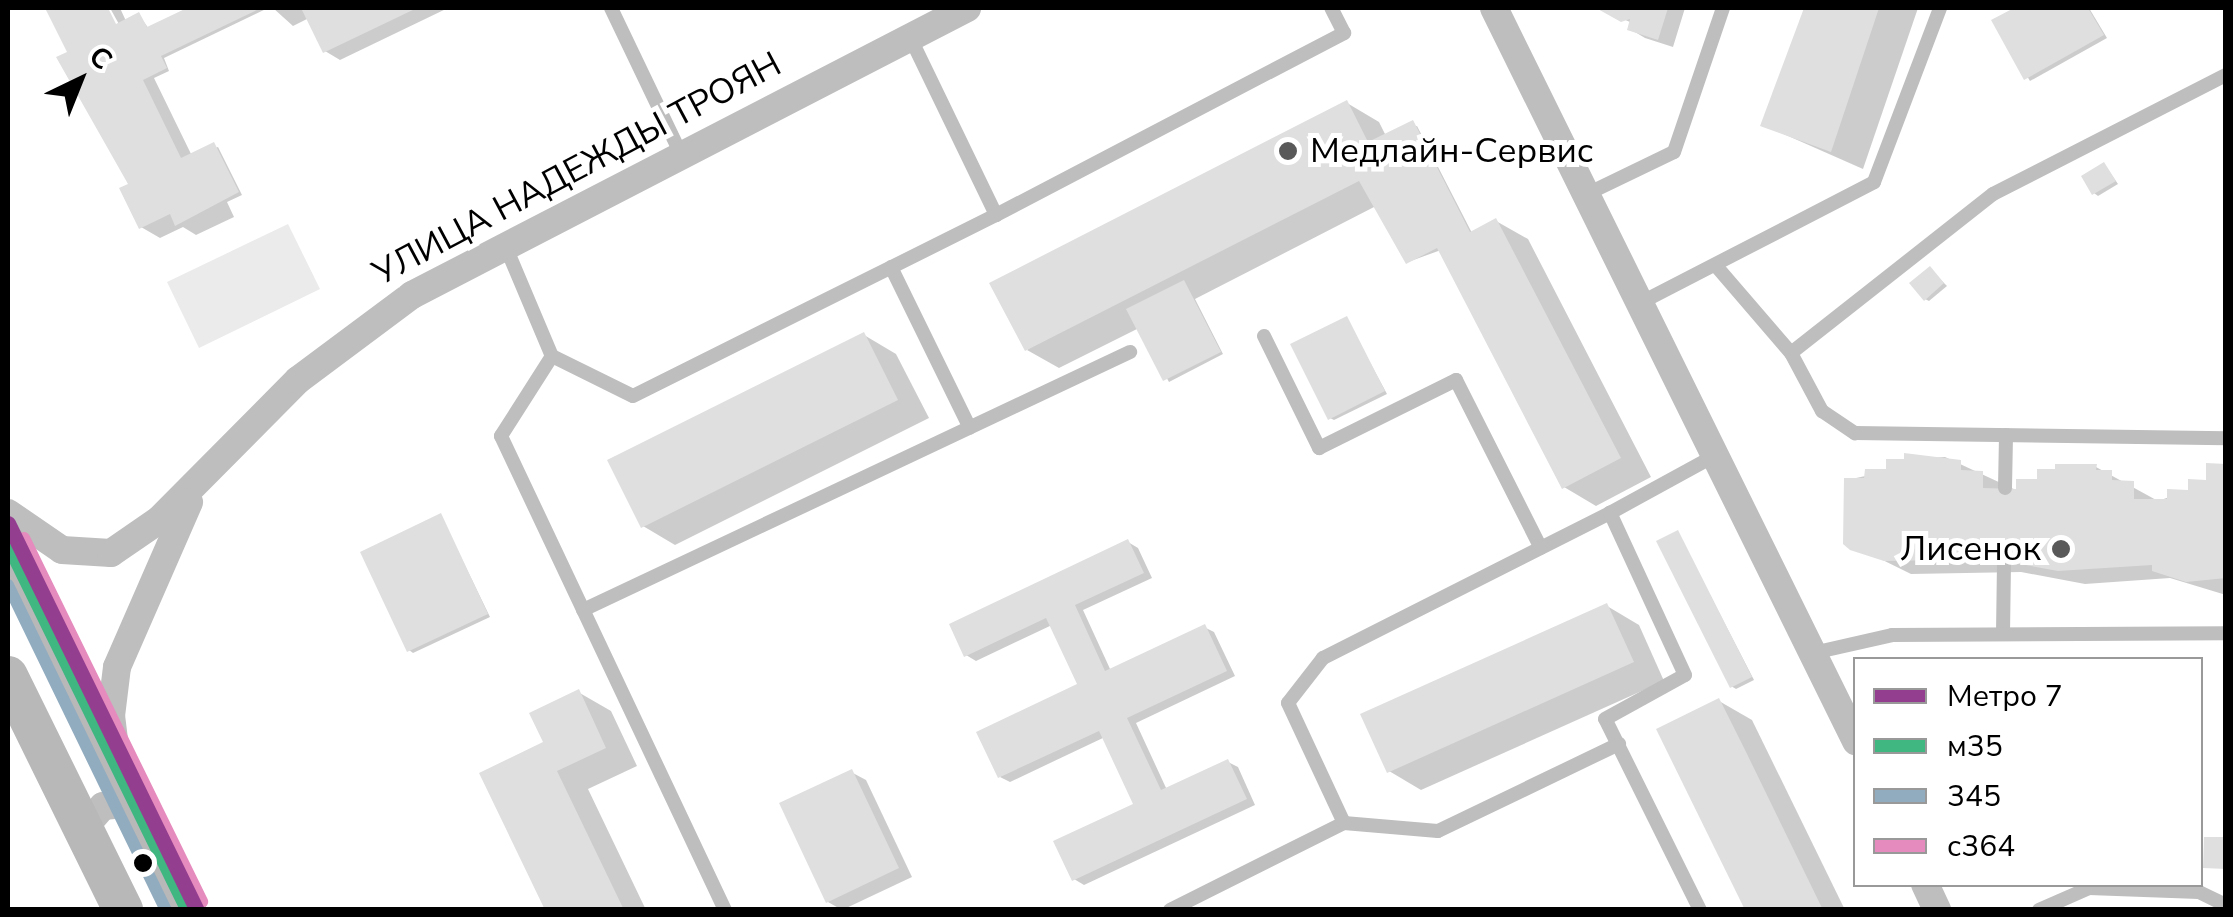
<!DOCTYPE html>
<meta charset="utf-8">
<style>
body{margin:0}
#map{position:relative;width:2233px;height:917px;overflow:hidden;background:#fff;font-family:"Nunito Sans",sans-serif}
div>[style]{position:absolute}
.green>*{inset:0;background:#ebebeb}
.shadow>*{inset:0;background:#0003}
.building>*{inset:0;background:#dfdfdf}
.service>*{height:14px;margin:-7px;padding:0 7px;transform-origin:7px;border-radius:7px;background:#bebebe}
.minor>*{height:28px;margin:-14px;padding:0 14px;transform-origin:14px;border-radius:14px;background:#bebebe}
.secondary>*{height:40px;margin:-20px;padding:0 20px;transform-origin:20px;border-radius:20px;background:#b8b8b8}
.bus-1>*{height:12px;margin:-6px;padding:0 6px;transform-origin:6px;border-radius:6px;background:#40b781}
.bus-2>*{height:12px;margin:-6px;padding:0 6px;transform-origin:6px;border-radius:6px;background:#92acbf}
.bus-3>*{height:12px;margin:-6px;padding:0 6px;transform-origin:6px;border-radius:6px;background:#e68bbd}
.metro-1>*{height:15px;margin:-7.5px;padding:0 7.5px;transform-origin:7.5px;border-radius:7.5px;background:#943e90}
.dots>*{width:28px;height:28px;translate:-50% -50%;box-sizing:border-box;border:5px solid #fff;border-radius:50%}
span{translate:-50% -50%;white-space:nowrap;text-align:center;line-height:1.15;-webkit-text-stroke:10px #fff;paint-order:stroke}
.poi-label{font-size:35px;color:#000}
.left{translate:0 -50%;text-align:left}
.right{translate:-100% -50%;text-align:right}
.street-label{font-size:35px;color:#000}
.frame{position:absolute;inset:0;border:10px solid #000;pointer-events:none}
.legend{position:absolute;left:1853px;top:657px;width:350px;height:230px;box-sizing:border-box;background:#fff;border:2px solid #999;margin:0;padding:12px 18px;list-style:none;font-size:30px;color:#000}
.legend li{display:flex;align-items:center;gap:20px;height:50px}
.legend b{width:50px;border:2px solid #999}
.north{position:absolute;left:30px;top:30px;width:100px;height:100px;-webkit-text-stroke:8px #fff;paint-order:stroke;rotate:43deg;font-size:28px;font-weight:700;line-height:40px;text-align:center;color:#000}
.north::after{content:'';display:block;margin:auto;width:35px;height:45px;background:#000;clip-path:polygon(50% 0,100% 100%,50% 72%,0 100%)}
</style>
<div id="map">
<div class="green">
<i style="clip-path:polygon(288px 224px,320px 289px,199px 348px,167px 282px)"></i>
</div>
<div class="shadow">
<i style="clip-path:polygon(48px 8px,105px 8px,114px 26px,120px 26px,110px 8px,120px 8px,126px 21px,139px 15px,149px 29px,193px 8px,268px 8px,164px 58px,169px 71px,154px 78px,192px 156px,218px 147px,242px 195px,227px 202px,234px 217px,196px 235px,183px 227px,160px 238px,141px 227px,131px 185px)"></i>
<i style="clip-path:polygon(273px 8px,448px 8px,340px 60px,325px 51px,309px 18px,293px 26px)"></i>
<i style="clip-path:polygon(1685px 8px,1673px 47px,1645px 38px,1630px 29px,1632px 23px,1599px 8px)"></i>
<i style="clip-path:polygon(1806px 8px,1918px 8px,1863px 169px,1763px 125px)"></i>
<i style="clip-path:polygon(2019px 8px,2089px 8px,2107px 38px,2030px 81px,1994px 21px)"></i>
<i style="clip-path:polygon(1347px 103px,1379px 122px,1386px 136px,1417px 126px,1472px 233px,1496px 221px,1528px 239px,1651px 477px,1596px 506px,1564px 487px,1441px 250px,1408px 262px,1376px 206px,1195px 299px,1223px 354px,1169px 382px,1139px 328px,1059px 368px,1027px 350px)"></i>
<i style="clip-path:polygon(2104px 164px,2118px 184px,2098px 196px,2094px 193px)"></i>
<i style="clip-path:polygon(1930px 269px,1947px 286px,1929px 301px,1925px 299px)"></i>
<i style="clip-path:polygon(1346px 318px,1387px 394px,1334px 420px,1330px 418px)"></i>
<i style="clip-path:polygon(864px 335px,896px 354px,929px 418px,675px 545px,643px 526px)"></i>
<i style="clip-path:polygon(1945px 457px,2018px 491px,2096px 467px,2158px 501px,2209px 483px,2226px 466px,2226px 595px,2170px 578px,2085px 584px,2021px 572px,1911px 574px,1846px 542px,1847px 480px,1888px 471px,1888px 461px)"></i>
<i style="clip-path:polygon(441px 516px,490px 617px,413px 653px,409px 650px)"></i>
<i style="clip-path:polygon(1678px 533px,1754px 680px,1736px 689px,1731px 686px)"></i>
<i style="clip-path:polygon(1128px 542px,1138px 548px,1152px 578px,1083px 610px,1111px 671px,1204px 627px,1214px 632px,1235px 676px,1136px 723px,1167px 790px,1228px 762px,1238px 767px,1255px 805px,1084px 885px,1074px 879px,1137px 805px,1105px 737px,1010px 782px,1000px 777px,1080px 686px,1052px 625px,976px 661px,966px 655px)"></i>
<i style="clip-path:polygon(1607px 606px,1639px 625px,1664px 681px,1421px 790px,1389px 771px)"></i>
<i style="clip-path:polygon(578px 692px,611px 711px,637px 766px,588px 789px,646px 910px,548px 910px,547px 743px)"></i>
<i style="clip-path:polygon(1719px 701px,1752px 720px,1845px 910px,1747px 910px)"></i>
<i style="clip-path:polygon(851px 772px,866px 780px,912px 877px,842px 910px,828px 902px)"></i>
</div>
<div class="building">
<i style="clip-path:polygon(45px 8px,108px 8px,116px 24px,139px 12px,147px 27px,187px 8px,261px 8px,161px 56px,167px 68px,143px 80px,181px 158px,214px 142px,239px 192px,175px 226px,170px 214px,139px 229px,119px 188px,128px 184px,56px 57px,67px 52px)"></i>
<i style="clip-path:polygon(301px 8px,417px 8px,323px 53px)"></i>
<i style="clip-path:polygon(1596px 8px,1668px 8px,1658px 40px,1627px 30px,1630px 19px,1621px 22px)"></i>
<i style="clip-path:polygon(1804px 8px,1879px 8px,1831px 152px,1760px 126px)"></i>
<i style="clip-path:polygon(2014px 8px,2088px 8px,2104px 35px,2024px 80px,1991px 20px)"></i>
<i style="clip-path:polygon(1347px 100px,1368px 142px,1413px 120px,1470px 232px,1496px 218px,1621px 458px,1562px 489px,1437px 248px,1406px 264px,1359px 181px,1025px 351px,989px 283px)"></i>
<i style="clip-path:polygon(2104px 162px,2116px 181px,2092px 195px,2081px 176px)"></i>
<i style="clip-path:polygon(1930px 266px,1944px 283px,1924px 301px,1909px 283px)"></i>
<i style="clip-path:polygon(1184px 280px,1221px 352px,1163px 381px,1126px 309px)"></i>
<i style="clip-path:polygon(1347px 316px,1385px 391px,1328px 420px,1290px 344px)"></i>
<i style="clip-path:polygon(864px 332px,898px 400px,641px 528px,607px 460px)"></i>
<i style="clip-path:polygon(1904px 453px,1961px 460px,1961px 470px,1983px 471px,1983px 488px,2016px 489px,2016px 479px,2037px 479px,2037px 469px,2055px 469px,2055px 464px,2097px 464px,2096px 470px,2112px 470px,2112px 480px,2134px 481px,2134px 499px,2167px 499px,2167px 489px,2188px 490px,2188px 479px,2206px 480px,2206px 463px,2226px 464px,2226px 578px,2186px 582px,2152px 571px,2152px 565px,2058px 571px,1994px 559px,1884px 561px,1850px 550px,1843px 544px,1844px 478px,1864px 478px,1865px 469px,1886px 469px,1886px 459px,1904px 459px)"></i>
<i style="clip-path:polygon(441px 513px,488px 614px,407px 652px,360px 552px)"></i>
<i style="clip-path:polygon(1678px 530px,1752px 677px,1730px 688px,1656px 541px)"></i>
<i style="clip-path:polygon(1128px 539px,1144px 573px,1075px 605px,1105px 671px,1205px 624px,1227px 671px,1127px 718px,1161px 790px,1228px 759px,1247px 799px,1072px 881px,1053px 841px,1133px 804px,1099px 731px,998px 778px,976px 732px,1077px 684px,1046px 618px,964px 657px,949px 624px)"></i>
<i style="clip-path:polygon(1607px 603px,1634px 662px,1387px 773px,1360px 714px)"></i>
<i style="clip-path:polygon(579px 689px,606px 748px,557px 771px,624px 910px,545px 910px,479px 773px,543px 742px,529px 713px)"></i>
<i style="clip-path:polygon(1719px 698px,1747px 754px,1823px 910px,1745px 910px,1656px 729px)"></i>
<i style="clip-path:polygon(852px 769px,899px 868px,826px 903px,779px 803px)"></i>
<i style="clip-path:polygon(2204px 837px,2226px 837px,2226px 869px,2203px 868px)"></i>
</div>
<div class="service">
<i style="left:611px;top:8px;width:164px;rotate:64.4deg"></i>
<i style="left:910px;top:37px;width:198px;rotate:64.2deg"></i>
<i style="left:996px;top:215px;width:393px;rotate:-27.6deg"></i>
<i style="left:1344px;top:33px;width:28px;rotate:-117deg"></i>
<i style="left:1589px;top:193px;width:94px;rotate:-25.8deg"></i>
<i style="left:1674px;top:152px;width:152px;rotate:-71.2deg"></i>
<i style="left:505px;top:245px;width:121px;rotate:67.1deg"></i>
<i style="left:552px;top:356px;width:95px;rotate:122.5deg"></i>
<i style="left:501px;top:436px;width:524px;rotate:64.71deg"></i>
<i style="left:891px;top:267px;width:179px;rotate:63.9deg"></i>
<i style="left:1717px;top:267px;width:113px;rotate:49.3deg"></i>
<i style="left:1791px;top:353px;width:66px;rotate:61.9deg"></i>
<i style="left:1822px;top:411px;width:40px;rotate:34deg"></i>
<i style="left:1855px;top:433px;width:371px;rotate:0.8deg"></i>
<i style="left:1642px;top:302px;width:261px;rotate:-27.3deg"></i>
<i style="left:1874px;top:182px;width:186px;rotate:-69.2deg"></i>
<i style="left:1264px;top:336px;width:125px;rotate:63.8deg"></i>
<i style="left:1319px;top:448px;width:153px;rotate:-26.4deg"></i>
<i style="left:1456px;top:380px;width:188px;rotate:63.2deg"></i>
<i style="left:1791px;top:353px;width:257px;rotate:-38.2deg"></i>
<i style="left:1993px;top:194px;width:262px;rotate:-27.1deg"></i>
<i style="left:552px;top:356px;width:90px;rotate:26.3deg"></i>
<i style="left:633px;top:396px;width:406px;rotate:-26.5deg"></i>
<i style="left:2005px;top:488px;width:53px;rotate:-88.9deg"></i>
<i style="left:1610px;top:513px;width:322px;rotate:153.2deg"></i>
<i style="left:1323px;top:658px;width:57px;rotate:127.9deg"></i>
<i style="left:1288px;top:703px;width:132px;rotate:65deg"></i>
<i style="left:1344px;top:823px;width:94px;rotate:4.9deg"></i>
<i style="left:1438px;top:831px;width:201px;rotate:-25.7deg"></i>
<i style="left:583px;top:610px;width:605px;rotate:-25.25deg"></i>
<i style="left:2003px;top:634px;width:72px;rotate:-89.2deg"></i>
<i style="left:1813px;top:653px;width:81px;rotate:-12.8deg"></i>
<i style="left:1892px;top:635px;width:334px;rotate:-0.3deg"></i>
<i style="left:1170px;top:910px;width:195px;rotate:-26.6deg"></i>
<i style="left:1700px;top:910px;width:213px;rotate:-116.4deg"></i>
<i style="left:1605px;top:719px;width:91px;rotate:-28.8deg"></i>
<i style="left:1685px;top:675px;width:179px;rotate:-114.8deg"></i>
<i style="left:1610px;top:513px;width:121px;rotate:-28.7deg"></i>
<i style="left:2039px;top:910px;width:55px;rotate:-23.7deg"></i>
<i style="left:2089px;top:888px;width:110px;rotate:2.1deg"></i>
<i style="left:2199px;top:892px;width:30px;rotate:26deg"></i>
</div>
<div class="minor">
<i style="left:1494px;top:8px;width:818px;rotate:63.72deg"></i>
<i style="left:8px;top:513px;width:65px;rotate:34.4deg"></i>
<i style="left:62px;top:550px;width:49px;rotate:3.5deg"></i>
<i style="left:111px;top:553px;width:58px;rotate:-34.5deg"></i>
<i style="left:159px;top:520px;width:197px;rotate:-45.2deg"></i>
<i style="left:298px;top:380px;width:142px;rotate:-36.7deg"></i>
<i style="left:412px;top:295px;width:625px;rotate:-27.34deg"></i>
<i style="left:115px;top:748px;width:32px;rotate:-97deg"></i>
<i style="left:111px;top:716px;width:49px;rotate:-83deg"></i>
<i style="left:117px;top:667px;width:180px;rotate:-66.4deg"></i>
<i style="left:90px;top:843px;width:21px;rotate:-93deg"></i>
<i style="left:89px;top:822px;width:21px;rotate:-49deg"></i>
<i style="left:103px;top:806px;width:22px;rotate:-5deg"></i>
<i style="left:125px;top:804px;width:20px;rotate:41deg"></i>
<i style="left:1925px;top:884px;width:29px;rotate:65deg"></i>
</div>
<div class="secondary">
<i style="left:8px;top:546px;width:405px;rotate:63.9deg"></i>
<i style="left:8px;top:676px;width:261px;rotate:63.8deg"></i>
</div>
<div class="bus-1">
<i style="left:8px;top:546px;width:405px;rotate:63.9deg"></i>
</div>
<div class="bus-2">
<i style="left:8px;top:585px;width:361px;rotate:64.1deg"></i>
</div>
<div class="bus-3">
<i style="left:24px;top:538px;width:405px;rotate:63.9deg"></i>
</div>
<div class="metro-1">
<i style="left:8px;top:523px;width:431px;rotate:64deg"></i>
</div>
<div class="dots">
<i style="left:1288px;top:151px;background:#595959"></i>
<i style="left:2061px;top:549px;background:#595959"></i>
<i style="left:143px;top:863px;background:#000"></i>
</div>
<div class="poi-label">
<span class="left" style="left:1310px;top:151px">Медлайн-Сервис</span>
<span class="right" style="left:2041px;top:549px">Лисенок</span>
</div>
<div class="street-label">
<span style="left:577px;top:169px;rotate:-28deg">УЛИЦА НАДЕЖДЫ ТРОЯН</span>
</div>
<div class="frame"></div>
<ul class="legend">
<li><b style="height:12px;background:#943e90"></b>Метро 7</li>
<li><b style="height:12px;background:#40b781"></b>м35</li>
<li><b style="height:12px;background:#92acbf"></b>345</li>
<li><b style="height:12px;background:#e68bbd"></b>с364</li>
</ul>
<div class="north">С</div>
</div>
